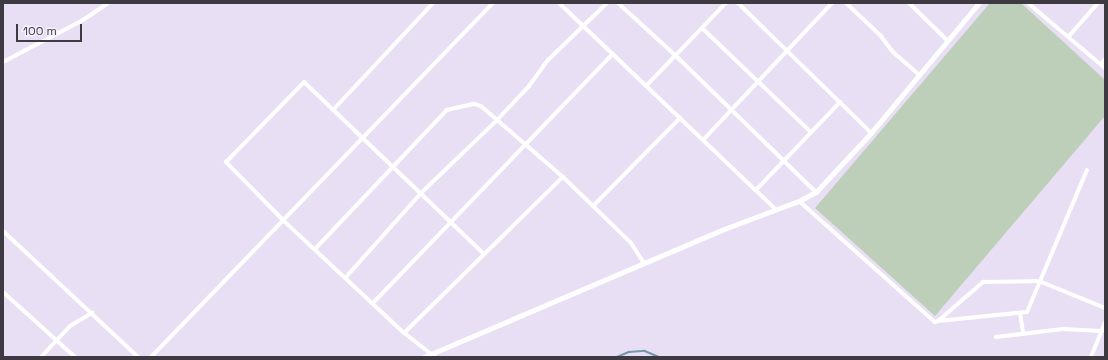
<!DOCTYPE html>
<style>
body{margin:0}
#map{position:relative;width:1108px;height:360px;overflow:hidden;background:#e9dff5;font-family:"Space Grotesk",sans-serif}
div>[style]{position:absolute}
.green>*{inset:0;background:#bdcfb8}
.stream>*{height:1.5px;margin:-0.75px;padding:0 0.75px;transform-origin:0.75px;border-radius:0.75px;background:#7498a8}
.minor>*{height:4px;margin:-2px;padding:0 2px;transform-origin:2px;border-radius:2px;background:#fff}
.tertiary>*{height:4.5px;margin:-2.25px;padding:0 2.25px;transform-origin:2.25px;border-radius:2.25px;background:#fff}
span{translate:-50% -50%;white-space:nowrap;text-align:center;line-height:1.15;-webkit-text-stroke:4px #f4effc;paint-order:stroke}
.frame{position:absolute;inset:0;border:4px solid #3d3a42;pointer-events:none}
.scale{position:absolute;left:16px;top:24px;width:66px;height:18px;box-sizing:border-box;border:2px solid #3d3a42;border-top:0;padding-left:5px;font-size:12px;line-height:14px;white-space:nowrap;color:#3d3a42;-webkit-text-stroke:3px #f4effc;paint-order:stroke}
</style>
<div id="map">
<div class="green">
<i style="clip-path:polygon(990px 3px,1021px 3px,1105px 80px,1105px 116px,935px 316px,815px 208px)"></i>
</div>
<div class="stream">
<i style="left:617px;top:357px;width:13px;rotate:-23deg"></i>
<i style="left:629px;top:352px;width:16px;rotate:-4deg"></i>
<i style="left:645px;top:351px;width:15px;rotate:23deg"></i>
</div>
<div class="minor">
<i style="left:559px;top:3px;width:300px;rotate:43.6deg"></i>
<i style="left:618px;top:3px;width:79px;rotate:42.4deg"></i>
<i style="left:676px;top:56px;width:195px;rotate:44.2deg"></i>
<i style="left:738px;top:3px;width:186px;rotate:44.3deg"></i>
<i style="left:846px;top:3px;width:47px;rotate:43.3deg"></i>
<i style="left:880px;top:35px;width:21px;rotate:53deg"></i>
<i style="left:893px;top:52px;width:35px;rotate:41deg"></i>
<i style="left:909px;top:3px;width:54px;rotate:44.3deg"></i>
<i style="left:1028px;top:3px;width:101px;rotate:40.2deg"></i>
<i style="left:702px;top:28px;width:151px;rotate:43.7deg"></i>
<i style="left:1069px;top:36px;width:44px;rotate:-48.7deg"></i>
<i style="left:3px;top:62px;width:90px;rotate:-27.7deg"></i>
<i style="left:83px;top:20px;width:30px;rotate:-34deg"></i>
<i style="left:1101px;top:64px;width:6px;rotate:-51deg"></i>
<i style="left:646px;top:86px;width:115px;rotate:-46.1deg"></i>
<i style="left:333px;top:110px;width:146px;rotate:-46.9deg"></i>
<i style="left:703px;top:140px;width:188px;rotate:-46.7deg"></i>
<i style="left:756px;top:190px;width:122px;rotate:-46.3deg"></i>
<i style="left:799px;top:201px;width:182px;rotate:41.7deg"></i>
<i style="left:935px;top:322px;width:3px;rotate:-18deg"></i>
<i style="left:938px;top:321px;width:60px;rotate:-40.9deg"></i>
<i style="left:983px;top:282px;width:56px;rotate:-1deg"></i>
<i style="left:1039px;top:281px;width:71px;rotate:22.2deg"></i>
<i style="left:593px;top:206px;width:124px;rotate:-45.3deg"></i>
<i style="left:3px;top:231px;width:185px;rotate:43deg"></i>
<i style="left:315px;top:249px;width:192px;rotate:-46.5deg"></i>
<i style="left:447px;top:110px;width:28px;rotate:-13deg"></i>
<i style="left:474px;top:104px;width:7px;rotate:16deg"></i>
<i style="left:481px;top:106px;width:108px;rotate:40.9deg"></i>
<i style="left:563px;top:177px;width:95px;rotate:44.1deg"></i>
<i style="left:631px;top:243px;width:24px;rotate:57deg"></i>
<i style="left:346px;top:277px;width:113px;rotate:-48.2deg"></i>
<i style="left:421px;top:193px;width:105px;rotate:-43.8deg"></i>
<i style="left:497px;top:120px;width:47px;rotate:-46.7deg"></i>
<i style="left:529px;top:86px;width:32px;rotate:-54deg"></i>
<i style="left:548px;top:60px;width:82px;rotate:-44deg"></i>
<i style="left:3px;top:292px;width:97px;rotate:42.1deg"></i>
<i style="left:373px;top:303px;width:346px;rotate:-46.1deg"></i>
<i style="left:1020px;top:313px;width:20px;rotate:81deg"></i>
<i style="left:938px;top:321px;width:89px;rotate:-5.8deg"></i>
<i style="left:1027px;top:312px;width:154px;rotate:-67.1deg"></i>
<i style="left:404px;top:333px;width:223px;rotate:-44.5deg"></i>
<i style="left:996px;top:337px;width:67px;rotate:-6.8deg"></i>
<i style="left:1063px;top:329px;width:39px;rotate:3deg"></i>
<i style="left:41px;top:357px;width:42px;rotate:-46.9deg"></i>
<i style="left:70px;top:326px;width:26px;rotate:-31deg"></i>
<i style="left:151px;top:357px;width:492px;rotate:-46deg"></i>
<i style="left:435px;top:357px;width:39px;rotate:-142deg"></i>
<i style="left:404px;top:333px;width:164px;rotate:-137deg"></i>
<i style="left:284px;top:221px;width:83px;rotate:-134.5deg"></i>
<i style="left:226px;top:162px;width:112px;rotate:-45.7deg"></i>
<i style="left:304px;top:82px;width:249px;rotate:43.7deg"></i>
<i style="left:1091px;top:357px;width:37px;rotate:-68deg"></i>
</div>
<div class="tertiary">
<i style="left:424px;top:357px;width:321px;rotate:-23.1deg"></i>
<i style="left:719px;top:231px;width:85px;rotate:-20.6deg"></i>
<i style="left:799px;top:201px;width:19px;rotate:-28deg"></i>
<i style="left:816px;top:192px;width:81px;rotate:-47deg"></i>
<i style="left:871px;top:133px;width:169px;rotate:-50.3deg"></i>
</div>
<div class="frame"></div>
<div class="scale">100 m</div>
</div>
